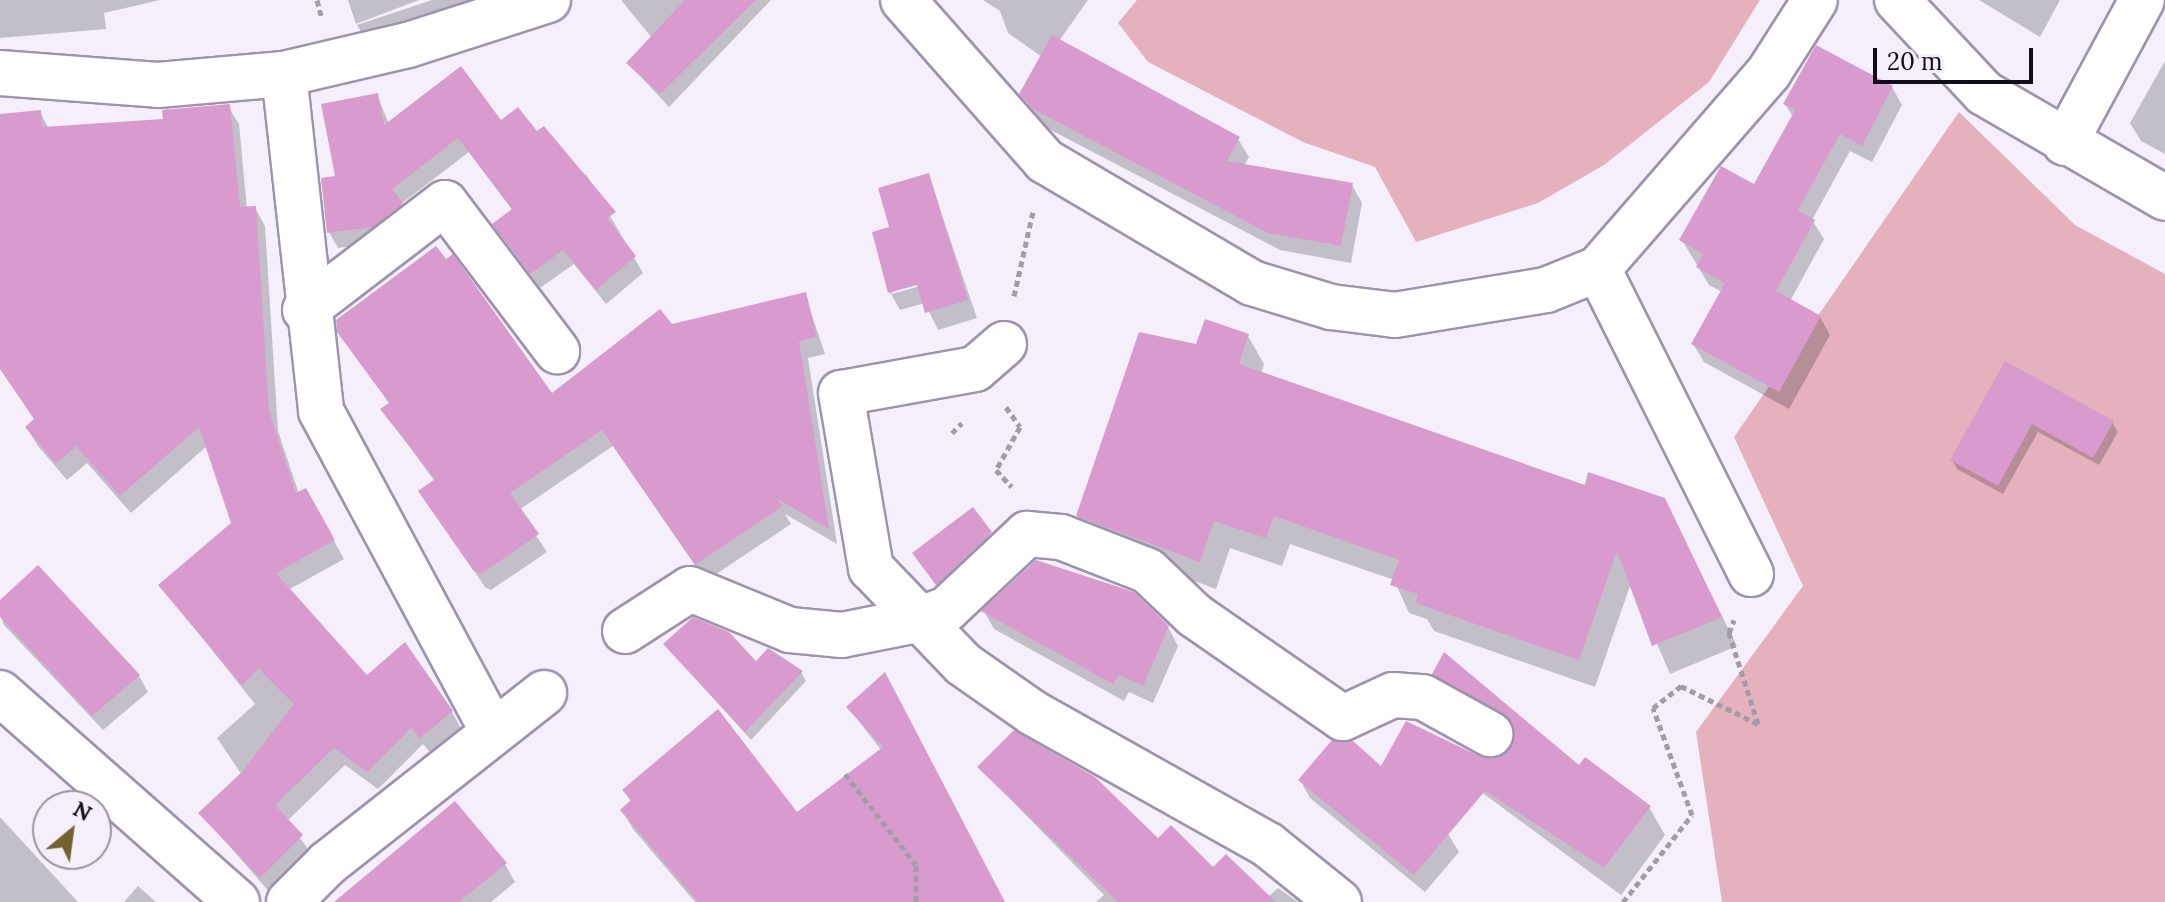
<!DOCTYPE html>
<style>
body{margin:0}
#map{position:relative;width:2165px;height:902px;overflow:hidden;background:#f4effb;font-family:Lora,serif}
div>[style]{position:absolute}
.green>*{inset:0;background:#e5b1bd}
.shadow>*{inset:0;background:#0003}
.building>*{inset:0;background:#d99bcd}
.path>*{height:5px;margin-top:-2.5px;transform-origin:0;background:repeating-linear-gradient(90deg,#a19da8 0 6px,transparent 0 10px)}
.roads{filter:drop-shadow(2px 0 #9e93ae) drop-shadow(-2px 0 #9e93ae) drop-shadow(0 2px #9e93ae) drop-shadow(0 -2px #9e93ae)}
.minor>*{height:44px;margin:-22px;padding:0 22px;transform-origin:22px;border-radius:22px;background:#fff}
span{translate:-50% -50%;white-space:nowrap;text-align:center;line-height:1.15;-webkit-text-stroke:8px #f4effb;paint-order:stroke}
.north{position:absolute;left:32px;top:790px;width:80px;height:80px;box-sizing:border-box;background:#f4effb;border:2px solid #9a95a0;border-radius:50%;rotate:29deg;font-size:22px;font-weight:700;line-height:32px;text-align:center;color:#120e18}
.north::after{content:'';display:block;margin:auto;width:28px;height:36px;background:#71622f;clip-path:polygon(50% 0,100% 100%,50% 72%,0 100%)}
.scale{position:absolute;left:1873px;top:48px;width:160px;height:36px;box-sizing:border-box;border:4px solid #120e18;border-top:0;padding-left:10px;font-size:24px;line-height:28px;white-space:nowrap;color:#120e18;-webkit-text-stroke:6px #f4effb;paint-order:stroke}
</style>
<div id="map">
<div class="green">
<i style="clip-path:polygon(1137px 0,1760px 0,1709px 82px,1604px 165px,1538px 203px,1416px 242px,1375px 167px,1303px 142px,1148px 62px,1118px 23px)"></i>
<i style="clip-path:polygon(1959px 112px,2075px 225px,2165px 274px,2165px 902px,1722px 902px,1696px 732px,1803px 586px,1734px 437px)"></i>
</div>
<div class="shadow">
<i style="clip-path:polygon(0 0,160px 0,104px 13px,106px 29px,0 38px)"></i>
<i style="clip-path:polygon(348px 0,419px 0,356px 24px)"></i>
<i style="clip-path:polygon(432px 0,477px 0,366px 41px,357px 25px)"></i>
<i style="clip-path:polygon(621px 0,771px 0,669px 107px,629px 64px,652px 38px)"></i>
<i style="clip-path:polygon(983px 0,1088px 0,1059px 41px,1238px 139px,1249px 157px,1244px 166px,1352px 185px,1362px 203px,1351px 263px,1280px 250px,1045px 127px,1021px 94px,1042px 57px,1008px 33px,1000px 11px)"></i>
<i style="clip-path:polygon(1979px 0,2060px 0,2040px 37px)"></i>
<i style="clip-path:polygon(2165px 61px,2165px 154px,2141px 141px,2130px 123px)"></i>
<i style="clip-path:polygon(1892px 87px,1902px 105px,1872px 162px,1850px 151px,1812px 220px,1824px 239px,1790px 301px,1820px 317px,1830px 335px,1789px 409px,1704px 362px,1693px 344px,1722px 292px,1709px 285px,1682px 240px,1755px 187px,1793px 117px,1785px 104px)"></i>
<i style="clip-path:polygon(377px 95px,389px 124px,501px 123px,537px 134px,581px 178px,586px 174px,643px 273px,606px 304px,574px 264px,540px 288px,495px 225px,513px 211px,469px 152px,401px 204px,411px 220px,382px 242px,338px 248px,329px 232px,337px 178px)"></i>
<i style="clip-path:polygon(228px 106px,239px 124px,247px 209px,255px 208px,265px 226px,278px 431px,299px 494px,306px 490px,344px 559px,288px 590px,367px 678px,452px 712px,462px 730px,432px 755px,423px 744px,378px 789px,345px 765px,287px 821px,312px 854px,271px 894px,201px 813px,242px 775px,217px 738px,255px 704px,160px 585px,234px 524px,207px 446px,131px 513px,87px 463px,67px 480px,38px 446px,27px 428px,36px 421px,0 368px,0 116px,40px 112px,49px 129px,166px 121px)"></i>
<i style="clip-path:polygon(evenodd,928px 175px,977px 318px,938px 330px,925px 303px,900px 310px,890px 292px,892px 228px,928px 175px,926px 280px,927px 284px,892px 294px,892px 290px,926px 280px)"></i>
<i style="clip-path:polygon(805px 295px,825px 354px,808px 358px,837px 544px,785px 514px,791px 524px,706px 581px,613px 446px,519px 510px,547px 552px,491px 590px,485px 587px,420px 492px,435px 482px,383px 410px,552px 396px,671px 326px)"></i>
<i style="clip-path:polygon(1248px 336px,1264px 364px,1261px 374px,1587px 488px,1664px 499px,1737px 646px,1670px 674px,1631px 583px,1595px 687px,1434px 631px,1427px 619px,1409px 613px,1394px 580px,1290px 544px,1282px 566px,1230px 548px,1216px 589px,1094px 544px,1078px 516px,1197px 347px)"></i>
<i style="clip-path:polygon(2006px 363px,2112px 422px,2118px 432px,2099px 465px,2038px 432px,2003px 494px,1957px 469px,1952px 460px)"></i>
<i style="clip-path:polygon(972px 510px,1001px 552px,948px 602px,915px 554px)"></i>
<i style="clip-path:polygon(0 603px,139px 676px,148px 692px,103px 730px,3px 624px)"></i>
<i style="clip-path:polygon(984px 611px,1168px 627px,1178px 646px,1153px 703px,1129px 692px,1124px 701px,994px 629px)"></i>
<i style="clip-path:polygon(665px 645px,801px 672px,806px 681px,751px 740px)"></i>
<i style="clip-path:polygon(1445px 656px,1580px 768px,1649px 807px,1665px 835px,1621px 895px,1424px 750px,1490px 761px,1514px 747px,1516px 738px,1451px 702px,1434px 674px)"></i>
<i style="clip-path:polygon(884px 675px,1004px 902px,695px 902px,633px 829px,622px 810px,631px 802px,624px 790px,796px 815px,881px 750px,848px 707px)"></i>
<i style="clip-path:polygon(979px 767px,1158px 840px,1268px 897px,1278px 888px,1298px 902px,1096px 902px,1104px 895px)"></i>
<i style="clip-path:polygon(1300px 780px,1448px 834px,1459px 852px,1425px 892px,1310px 798px)"></i>
<i style="clip-path:polygon(0 817px,78px 902px,0 902px)"></i>
<i style="clip-path:polygon(505px 864px,515px 882px,491px 902px,342px 902px)"></i>
<i style="clip-path:polygon(138px 886px,156px 902px,124px 902px)"></i>
</div>
<div class="building">
<i style="clip-path:polygon(685px 0,756px 0,660px 94px,626px 63px)"></i>
<i style="clip-path:polygon(1052px 35px,1240px 137px,1227px 161px,1353px 183px,1341px 246px,1268px 233px,1033px 109px,1019px 94px)"></i>
<i style="clip-path:polygon(1816px 45px,1893px 86px,1862px 146px,1840px 134px,1798px 210px,1815px 220px,1776px 291px,1821px 316px,1779px 392px,1691px 344px,1725px 283px,1696px 267px,1703px 254px,1679px 240px,1721px 166px,1754px 184px,1795px 110px,1783px 104px)"></i>
<i style="clip-path:polygon(461px 66px,501px 120px,518px 107px,537px 131px,544px 126px,616px 212px,607px 218px,636px 256px,596px 290px,563px 250px,530px 274px,492px 224px,512px 209px,458px 138px,392px 189px,403px 203px,373px 227px,327px 233px,321px 178px,335px 176px,321px 104px,378px 93px,384px 125px)"></i>
<i style="clip-path:polygon(230px 104px,240px 207px,256px 206px,269px 411px,296px 493px,306px 488px,335px 540px,276px 573px,367px 675px,405px 642px,453px 711px,420px 738px,411px 728px,367px 772px,334px 748px,275px 805px,303px 835px,260px 878px,198px 813px,242px 772px,294px 704px,259px 669px,242px 685px,158px 585px,231px 523px,199px 427px,120px 496px,76px 446px,56px 464px,25px 427px,34px 419px,0 369px,0 114px,41px 110px,42px 127px,163px 119px,162px 110px)"></i>
<i style="clip-path:polygon(929px 173px,968px 300px,925px 313px,917px 285px,888px 293px,872px 232px,889px 227px,878px 188px)"></i>
<i style="clip-path:polygon(436px 246px,446px 259px,453px 254px,552px 393px,660px 309px,672px 324px,806px 292px,817px 337px,799px 341px,829px 529px,776px 498px,783px 506px,695px 565px,602px 430px,510px 493px,539px 534px,481px 574px,473px 570px,418px 491px,435px 479px,380px 409px,389px 403px,337px 332px,336px 320px)"></i>
<i style="clip-path:polygon(1205px 319px,1249px 334px,1239px 364px,1585px 485px,1588px 472px,1665px 498px,1722px 617px,1652px 646px,1617px 551px,1579px 660px,1415px 603px,1418px 594px,1390px 585px,1399px 560px,1274px 516px,1266px 538px,1214px 521px,1200px 562px,1076px 516px,1139px 332px,1196px 344px)"></i>
<i style="clip-path:polygon(2005px 361px,2114px 421px,2093px 458px,2032px 424px,1998px 486px,1950px 460px)"></i>
<i style="clip-path:polygon(973px 507px,992px 532px,936px 585px,912px 553px)"></i>
<i style="clip-path:polygon(1036px 560px,1134px 592px,1169px 626px,1143px 686px,1119px 675px,1113px 684px,981px 611px)"></i>
<i style="clip-path:polygon(38px 565px,140px 675px,92px 716px,0 617px,0 600px)"></i>
<i style="clip-path:polygon(693px 617px,729px 632px,756px 661px,768px 648px,803px 671px,745px 732px,663px 644px)"></i>
<i style="clip-path:polygon(1444px 652px,1579px 765px,1585px 757px,1651px 806px,1604px 868px,1485px 791px,1414px 875px,1298px 780px,1332px 740px,1353px 741px,1381px 766px,1406px 721px,1479px 756px,1504px 755px,1512px 745px,1512px 722px,1432px 674px)"></i>
<i style="clip-path:polygon(885px 672px,1005px 902px,698px 902px,620px 810px,631px 800px,622px 790px,718px 709px,797px 812px,883px 747px,846px 707px)"></i>
<i style="clip-path:polygon(1014px 730px,1095px 777px,1158px 838px,1171px 825px,1213px 867px,1226px 854px,1276px 902px,1118px 902px,977px 767px)"></i>
<i style="clip-path:polygon(455px 801px,507px 863px,459px 902px,334px 902px)"></i>
</div>
<div class="path">
<i style="left:317px;top:0;width:16px;rotate:75deg"></i>
<i style="left:1014px;top:296px;width:86px;rotate:-77.3deg"></i>
<i style="left:1006px;top:407px;width:24px;rotate:55deg"></i>
<i style="left:1020px;top:427px;width:49px;rotate:119.2deg"></i>
<i style="left:996px;top:470px;width:23px;rotate:47deg"></i>
<i style="left:952px;top:433px;width:14px;rotate:-45deg"></i>
<i style="left:845px;top:774px;width:115px;rotate:52deg"></i>
<i style="left:916px;top:865px;width:37px;rotate:90deg"></i>
<i style="left:1623px;top:902px;width:111px;rotate:-51.6deg"></i>
<i style="left:1692px;top:815px;width:114px;rotate:-110deg"></i>
<i style="left:1653px;top:708px;width:36px;rotate:-38deg"></i>
<i style="left:1681px;top:686px;width:86px;rotate:26.3deg"></i>
<i style="left:1758px;top:724px;width:96px;rotate:-107.7deg"></i>
<i style="left:1729px;top:633px;width:14px;rotate:-69deg"></i>
</div>
<div class="roads">
<div class="minor">
<i style="left:903px;top:0;width:215px;rotate:48.6deg"></i>
<i style="left:1045px;top:161px;width:240px;rotate:30.5deg"></i>
<i style="left:1252px;top:283px;width:83px;rotate:16.9deg"></i>
<i style="left:1331px;top:307px;width:64px;rotate:7.1deg"></i>
<i style="left:1395px;top:315px;width:153px;rotate:-9.4deg"></i>
<i style="left:1546px;top:290px;width:56px;rotate:-22deg"></i>
<i style="left:1897px;top:0;width:127px;rotate:46.9deg"></i>
<i style="left:1984px;top:93px;width:209px;rotate:30.1deg"></i>
<i style="left:0;top:73px;width:158px;rotate:4.3deg"></i>
<i style="left:158px;top:85px;width:126px;rotate:-5deg"></i>
<i style="left:284px;top:74px;width:127px;rotate:-13.2deg"></i>
<i style="left:408px;top:45px;width:147px;rotate:-17.8deg"></i>
<i style="left:284px;top:74px;width:339px;rotate:83.7deg"></i>
<i style="left:321px;top:411px;width:364px;rotate:61.8deg"></i>
<i style="left:2065px;top:143px;width:162px;rotate:-61.7deg"></i>
<i style="left:305px;top:310px;width:176px;rotate:-37.4deg"></i>
<i style="left:445px;top:203px;width:186px;rotate:52.9deg"></i>
<i style="left:1004px;top:344px;width:38px;rotate:139deg"></i>
<i style="left:975px;top:369px;width:136px;rotate:169.8deg"></i>
<i style="left:841px;top:393px;width:178px;rotate:80.3deg"></i>
<i style="left:871px;top:568px;width:133px;rotate:46.2deg"></i>
<i style="left:963px;top:664px;width:85px;rotate:35deg"></i>
<i style="left:1033px;top:713px;width:270px;rotate:29.3deg"></i>
<i style="left:1268px;top:845px;width:91px;rotate:38.8deg"></i>
<i style="left:1751px;top:574px;width:341px;rotate:-116.6deg"></i>
<i style="left:1598px;top:269px;width:261px;rotate:-49deg"></i>
<i style="left:1769px;top:72px;width:85px;rotate:-57.4deg"></i>
<i style="left:625px;top:631px;width:77px;rotate:-32.9deg"></i>
<i style="left:690px;top:589px;width:108px;rotate:22.3deg"></i>
<i style="left:790px;top:630px;width:52px;rotate:5.5deg"></i>
<i style="left:842px;top:635px;width:76px;rotate:-11.3deg"></i>
<i style="left:917px;top:620px;width:32px;rotate:-20deg"></i>
<i style="left:947px;top:609px;width:110px;rotate:-43.2deg"></i>
<i style="left:1027px;top:534px;width:34px;rotate:5deg"></i>
<i style="left:1061px;top:537px;width:93px;rotate:21.3deg"></i>
<i style="left:1148px;top:571px;width:64px;rotate:43.7deg"></i>
<i style="left:1194px;top:615px;width:181px;rotate:34.7deg"></i>
<i style="left:1343px;top:718px;width:55px;rotate:-24.7deg"></i>
<i style="left:1393px;top:695px;width:30px;rotate:4deg"></i>
<i style="left:1423px;top:697px;width:77px;rotate:28.9deg"></i>
<i style="left:0;top:693px;width:316px;rotate:41.4deg"></i>
<i style="left:289px;top:902px;width:55px;rotate:-45deg"></i>
<i style="left:328px;top:863px;width:275px;rotate:-38.2deg"></i>
</div>
</div>
<div class="north">N</div>
<div class="scale">20 m</div>
</div>
